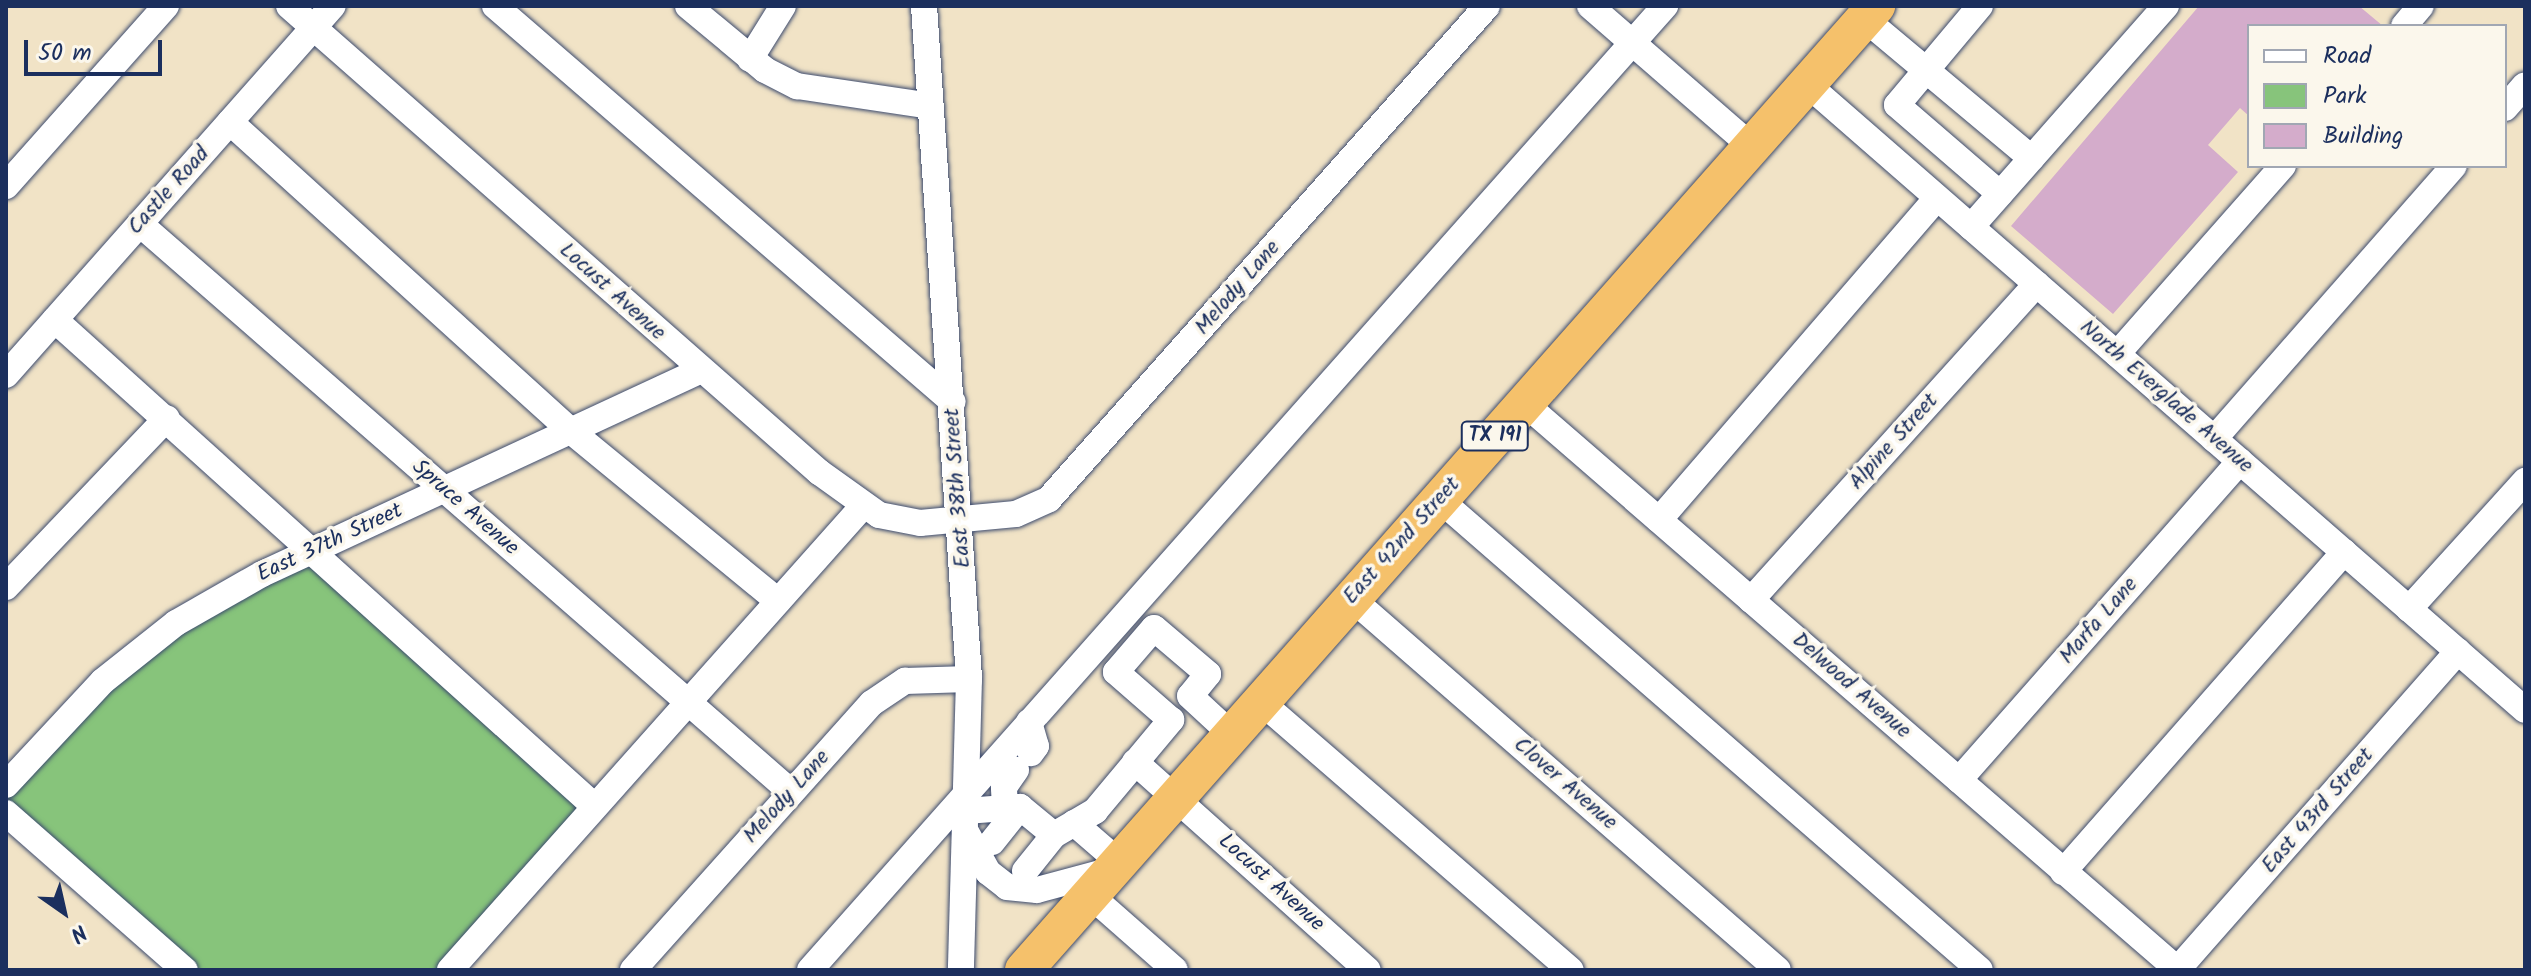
<!DOCTYPE html>
<html>
<head>
<meta charset="utf-8">
<style>
	body { margin:0 }
	#map { position:relative; width:2531px; height:976px; overflow:hidden; background:#f1e3c6; font-family:Kalam,sans-serif }
	div>[style] { position:absolute }
	[style*='--x'] { left:calc(var(--x)*1px); top:calc(var(--y)*1px); width:calc(var(--w)*1px); rotate:calc(var(--a)*1deg) }
	.green>* { inset:0; background:#87c47b }
	.building>* { inset:0; background:#d4accb }
	.roads { filter:drop-shadow(0 0 2px #3b4a6e) drop-shadow(0 0 2px #3b4a6e) }
	.minor>* { height:26px; margin:-13px; padding:0 13px; transform-origin:13px; border-radius:13px; background:#fff }
	.highway>* { height:38px; margin:-19px; padding:0 19px; transform-origin:19px; border-radius:19px; background:#f5c16b }
	span { translate:-50% -50%; white-space:nowrap; text-align:center; line-height:1.15; -webkit-text-stroke:7px #fbf7ec; paint-order:stroke }
	.shield-label span { padding:2px 6px; background:#fbf7ec; border:2px solid; border-radius:6px; -webkit-text-stroke-width:0 }
	.shield-label { font-size:20px; color:#1b2f5e; font-weight:700 }
	.street-label { font-size:22px; color:#1b2f5e }
	.frame { position:absolute; inset:0; border:8px solid #1b2f5e; pointer-events:none }
	.legend { position:absolute; left:2247px; top:24px; width:260px; height:144px; box-sizing:border-box; background:#fbf7ec; border:2px solid #a1a7b3; margin:0; padding:10px 14px; list-style:none; font-size:24px; color:#1b2f5e }
	.legend li { display:flex; align-items:center; gap:16px; height:40px }
	.legend b { width:40px; border:2px solid #a1a7b3 }
	.north { position:absolute; left:24px; top:872px; width:80px; height:80px; -webkit-text-stroke:6px #fbf7ec; paint-order:stroke; rotate:146deg; font-size:22px; font-weight:700; line-height:32px; text-align:center; color:#1b2f5e }
	.north::after { content:''; display:block; margin:auto; width:28px; height:36px; background:#1b2f5e; clip-path:polygon(50% 0,100% 100%,50% 72%,0 100%) }
	.scale { position:absolute; left:24px; top:40px; width:138px; height:36px; box-sizing:border-box; border:4px solid #1b2f5e; border-top:0; padding-left:10px; font-size:24px; line-height:28px; white-space:nowrap; color:#1b2f5e; -webkit-text-stroke:6px #fbf7ec; paint-order:stroke }
</style>
</head>
<body>
<div id="map">
	<div class="green">
		<div style="clip-path:polygon(315px 549px,599px 803px,451px 970px,186px 970px,6px 812px,6px 785px,102px 681px)"></div>
	</div>
	<div class="building">
		<div style="clip-path:polygon(2199px 6px,2359px 6px,2383px 26px,2249px 26px,2249px 116px,2240px 108px,2208px 145px,2238px 172px,2113px 314px,2011px 226px)"></div>
	</div>
	<div class="roads">
		<div class="minor">
			<div style="--x:289;--y:6;--w:706;--a:41.32"></div>
			<div style="--x:819;--y:472;--w:74;--a:35.6"></div>
			<div style="--x:879;--y:515;--w:42;--a:11"></div>
			<div style="--x:920;--y:523;--w:96;--a:-5.4"></div>
			<div style="--x:1016;--y:514;--w:36;--a:-24"></div>
			<div style="--x:1049;--y:499;--w:659;--a:-48.38"></div>
			<div style="--x:495;--y:6;--w:605;--a:40.85"></div>
			<div style="--x:688;--y:6;--w:100;--a:39.7"></div>
			<div style="--x:765;--y:70;--w:36;--a:27"></div>
			<div style="--x:797;--y:86;--w:135;--a:8.5"></div>
			<div style="--x:924;--y:6;--w:675;--a:86.17"></div>
			<div style="--x:969;--y:679;--w:291;--a:91.6"></div>
			<div style="--x:1590;--y:6;--w:215;--a:41"></div>
			<div style="--x:1980;--y:6;--w:129;--a:130"></div>
			<div style="--x:1897;--y:105;--w:136;--a:40.8"></div>
			<div style="--x:1865;--y:19;--w:217;--a:39.9"></div>
			<div style="--x:2404;--y:26;--w:26;--a:-50"></div>
			<div style="--x:750;--y:59;--w:62;--a:-58.1"></div>
			<div style="--x:1807;--y:84;--w:953;--a:41.08"></div>
			<div style="--x:2505;--y:108;--w:30;--a:-49"></div>
			<div style="--x:230;--y:122;--w:460;--a:42.2"></div>
			<div style="--x:571;--y:431;--w:268;--a:39.4"></div>
			<div style="--x:6;--y:186;--w:241;--a:-48.4"></div>
			<div style="--x:140;--y:224;--w:864;--a:41.1"></div>
			<div style="--x:1971;--y:227;--w:295;--a:-48.6"></div>
			<div style="--x:55;--y:320;--w:724;--a:42.03"></div>
			<div style="--x:2117;--y:354;--w:251;--a:-48.6"></div>
			<div style="--x:6;--y:375;--w:493;--a:-48.5"></div>
			<div style="--x:1524;--y:403;--w:866;--a:40.92"></div>
			<div style="--x:2214;--y:439;--w:363;--a:-48.7"></div>
			<div style="--x:1439;--y:499;--w:717;--a:41.04"></div>
			<div style="--x:1659;--y:520;--w:425;--a:-49.2"></div>
			<div style="--x:6;--y:587;--w:233;--a:-46.4"></div>
			<div style="--x:1351;--y:598;--w:566;--a:41.06"></div>
			<div style="--x:1751;--y:600;--w:426;--a:-47.9"></div>
			<div style="--x:2409;--y:609;--w:173;--a:-47.8"></div>
			<div style="--x:1260;--y:701;--w:411;--a:40.9"></div>
			<div style="--x:1029;--y:722;--w:25;--a:74"></div>
			<div style="--x:1036;--y:746;--w:9;--a:126"></div>
			<div style="--x:1135;--y:762;--w:312;--a:41.8"></div>
			<div style="--x:1959;--y:780;--w:425;--a:-48.6"></div>
			<div style="--x:6;--y:785;--w:142;--a:-47"></div>
			<div style="--x:103;--y:681;--w:93;--a:-38.5"></div>
			<div style="--x:176;--y:623;--w:99;--a:-29.7"></div>
			<div style="--x:262;--y:574;--w:484;--a:-24.9"></div>
			<div style="--x:1005;--y:808;--w:21;--a:-93"></div>
			<div style="--x:1004;--y:787;--w:21;--a:-55"></div>
			<div style="--x:965;--y:811;--w:55;--a:-4.2"></div>
			<div style="--x:1020;--y:807;--w:44;--a:39.5"></div>
			<div style="--x:6;--y:813;--w:238;--a:41.3"></div>
			<div style="--x:1074;--y:823;--w:60;--a:40.9"></div>
			<div style="--x:965;--y:830;--w:48;--a:61.3"></div>
			<div style="--x:988;--y:872;--w:24;--a:38"></div>
			<div style="--x:1007;--y:887;--w:30;--a:6"></div>
			<div style="--x:1037;--y:890;--w:77;--a:-15.1"></div>
			<div style="--x:992;--y:842;--w:45;--a:-51.3"></div>
			<div style="--x:1025;--y:871;--w:46;--a:-51.1"></div>
			<div style="--x:1054;--y:835;--w:48;--a:-30.3"></div>
			<div style="--x:1095;--y:811;--w:119;--a:-50.1"></div>
			<div style="--x:1171;--y:720;--w:73;--a:-138.9"></div>
			<div style="--x:1116;--y:672;--w:58;--a:-49.2"></div>
			<div style="--x:1154;--y:628;--w:71;--a:40.4"></div>
			<div style="--x:1208;--y:674;--w:28;--a:129"></div>
			<div style="--x:1190;--y:696;--w:56;--a:42.8"></div>
			<div style="--x:2063;--y:872;--w:426;--a:-48.7"></div>
			<div style="--x:1090;--y:895;--w:113;--a:41.4"></div>
			<div style="--x:450;--y:970;--w:621;--a:-48.33"></div>
			<div style="--x:633;--y:970;--w:358;--a:-48.2"></div>
			<div style="--x:872;--y:703;--w:40;--a:-34"></div>
			<div style="--x:905;--y:681;--w:64;--a:-1.8"></div>
			<div style="--x:810;--y:970;--w:1289;--a:-48.43"></div>
			<div style="--x:2177;--y:970;--w:425;--a:-48.6"></div>
		</div>
		<div class="highway">
			<div style="--x:1024;--y:970;--w:1287;--a:-48.53"></div>
		</div>
	</div>
	<div class="shield-label">
		<span style="left:1495px;top:436px">TX 191</span>
	</div>
	<div class="street-label">
		<span style="left:169px;top:191px;rotate:-48deg">Castle Road</span>
		<span style="left:1238px;top:288px;rotate:-49deg">Melody Lane</span>
		<span style="left:612px;top:292px;rotate:42deg">Locust Avenue</span>
		<span style="left:2166px;top:397px;rotate:41deg">North Everglade Avenue</span>
		<span style="left:1894px;top:442px;rotate:-48deg">Alpine Street</span>
		<span style="left:958px;top:488px;rotate:-94deg">East 38th Street</span>
		<span style="left:465px;top:508px;rotate:41deg">Spruce Avenue</span>
		<span style="left:1402px;top:541px;rotate:-48deg">East 42nd Street</span>
		<span style="left:330px;top:543px;rotate:-25deg">East 37th Street</span>
		<span style="left:2099px;top:621px;rotate:-49deg">Marfa Lane</span>
		<span style="left:1851px;top:686px;rotate:41deg">Delwood Avenue</span>
		<span style="left:1565px;top:784px;rotate:41deg">Clover Avenue</span>
		<span style="left:787px;top:797px;rotate:-48deg">Melody Lane</span>
		<span style="left:2318px;top:811px;rotate:-49deg">East 43rd Street</span>
		<span style="left:1271px;top:883px;rotate:42deg">Locust Avenue</span>
	</div>
	<div class="frame"></div>
	<ul class="legend">
	<li><b style="height:10px;background:#fff"></b>Road</li>
	<li><b style="height:22px;background:#87c47b"></b>Park</li>
	<li><b style="height:22px;background:#d4accb"></b>Building</li>
	</ul>
	<div class="north">N</div>
	<div class="scale">50 m</div>
</div>
</body>
</html>
